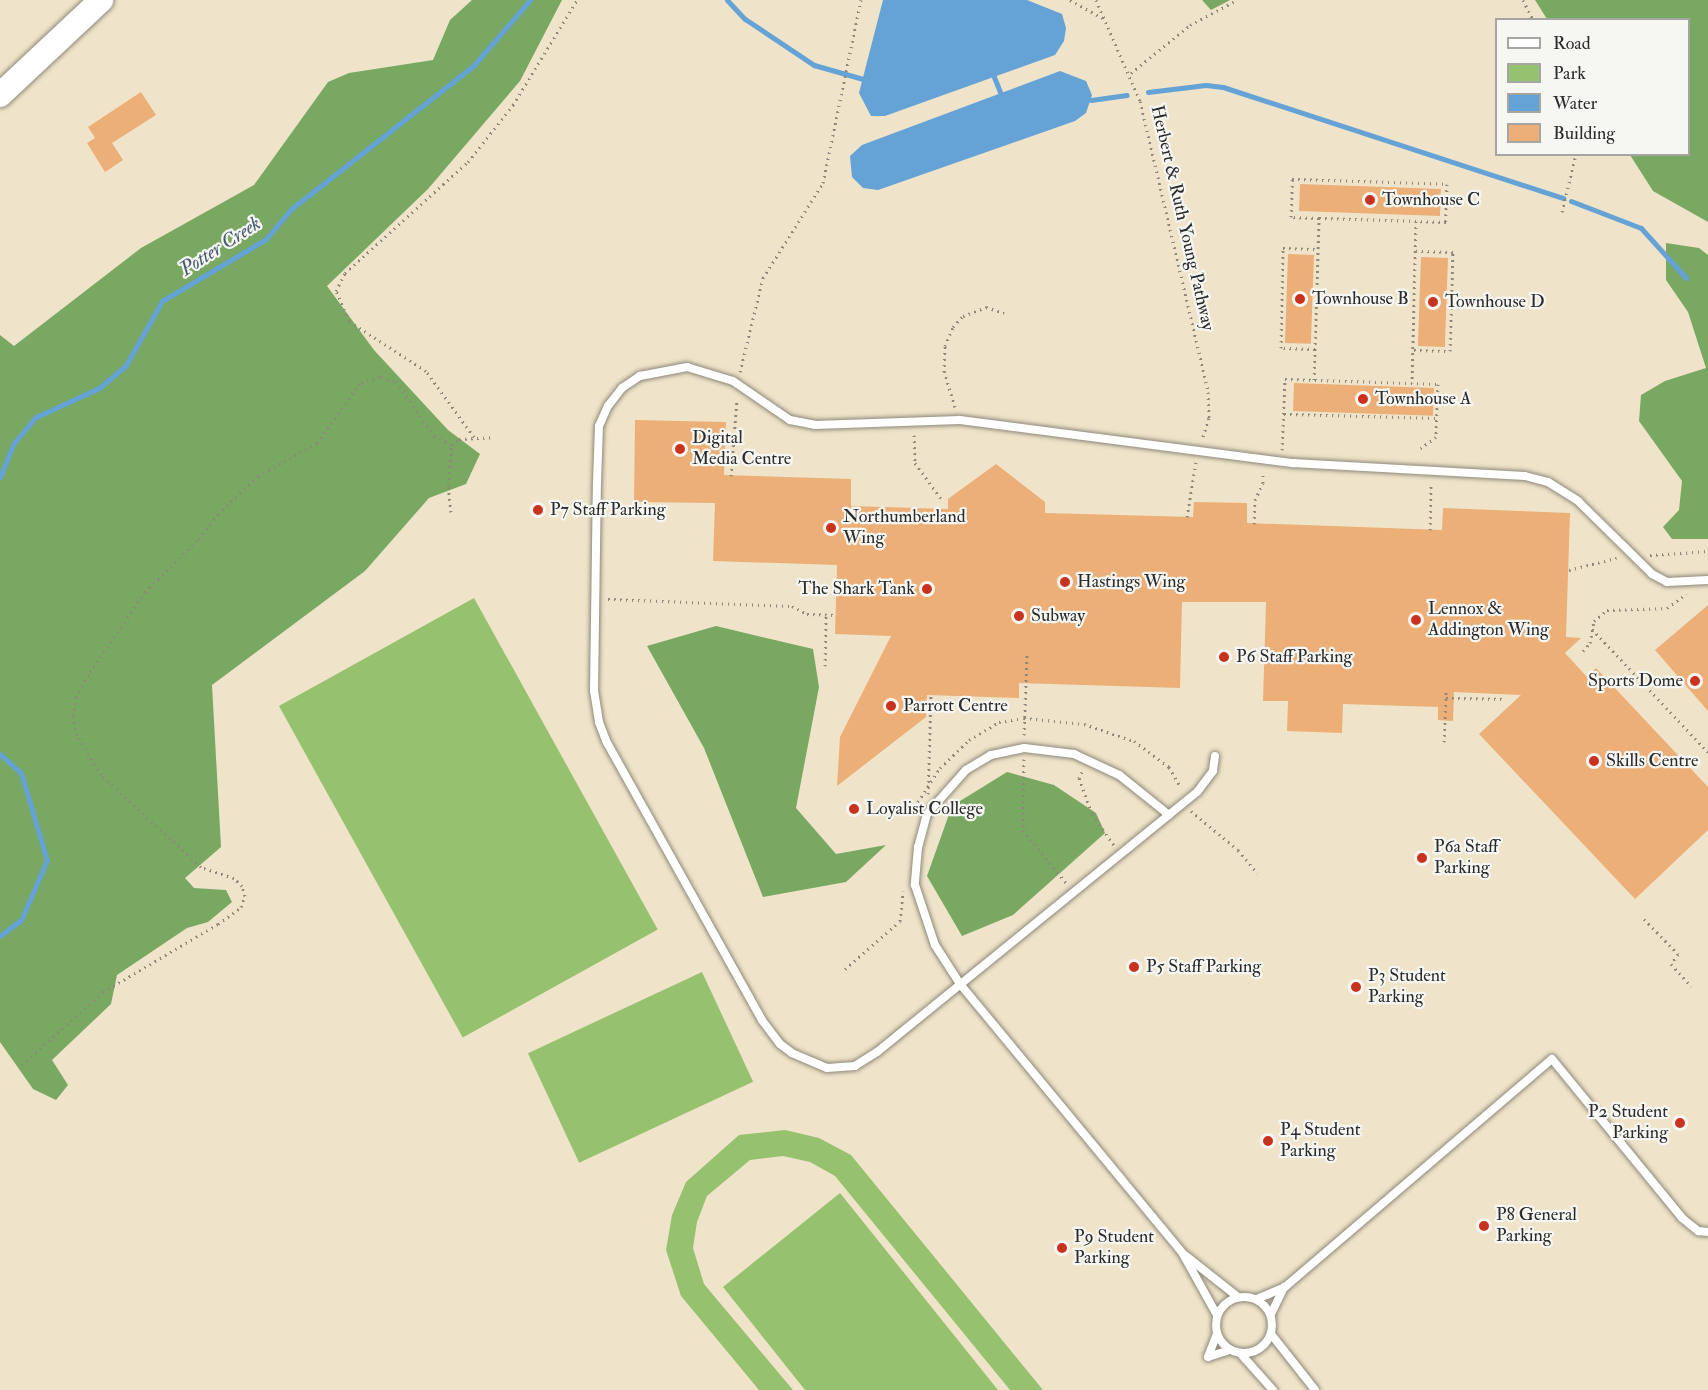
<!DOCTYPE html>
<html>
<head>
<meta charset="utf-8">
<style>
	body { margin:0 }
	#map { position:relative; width:1708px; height:1390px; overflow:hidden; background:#efe4c9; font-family:"IM FELL Double Pica",serif }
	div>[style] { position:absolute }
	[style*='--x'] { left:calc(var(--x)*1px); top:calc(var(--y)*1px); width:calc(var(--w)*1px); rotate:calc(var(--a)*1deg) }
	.green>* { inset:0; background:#96c26f; transform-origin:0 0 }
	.forest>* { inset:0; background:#78a862 }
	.water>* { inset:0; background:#65a2d6 }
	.stream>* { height:5px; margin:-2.5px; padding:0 2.5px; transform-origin:2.5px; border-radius:2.5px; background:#65a2d6 }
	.building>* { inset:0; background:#ecaf78; transform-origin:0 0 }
	.path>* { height:3px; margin-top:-1.5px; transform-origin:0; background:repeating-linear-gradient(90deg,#8d887a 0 1.5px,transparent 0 6px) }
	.roads { filter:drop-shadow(0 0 2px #8d887a) drop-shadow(0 0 2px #8d887a) }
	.lane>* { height:8px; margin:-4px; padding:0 4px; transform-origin:4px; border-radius:4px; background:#fff }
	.lane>.ring { margin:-4px; padding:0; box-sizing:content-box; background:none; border:8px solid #fff; border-radius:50% }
	.secondary>* { height:24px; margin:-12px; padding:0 12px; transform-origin:12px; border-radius:12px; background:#fff }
	.dots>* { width:16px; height:16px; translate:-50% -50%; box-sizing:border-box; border:3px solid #f6f6f2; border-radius:50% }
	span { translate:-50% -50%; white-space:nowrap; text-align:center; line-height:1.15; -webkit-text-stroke:4.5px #f6f6f2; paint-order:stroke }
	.poi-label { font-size:18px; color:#2b2b2b }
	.left { translate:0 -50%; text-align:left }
	.right { translate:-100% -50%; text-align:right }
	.street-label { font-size:18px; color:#2b2b2b }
	.water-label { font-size:20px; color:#425b6f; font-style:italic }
	.legend { position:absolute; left:1495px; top:18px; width:195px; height:138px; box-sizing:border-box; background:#f6f6f2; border:2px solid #a5a5a2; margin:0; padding:8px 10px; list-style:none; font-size:18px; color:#2b2b2b }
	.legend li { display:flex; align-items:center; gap:12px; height:30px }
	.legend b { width:30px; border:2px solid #a5a5a2 }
</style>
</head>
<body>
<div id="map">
	<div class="green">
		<div style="left:474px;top:598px;width:379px;height:223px;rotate:61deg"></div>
		<div style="left:702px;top:972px;width:121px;height:192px;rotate:65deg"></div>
		<div style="clip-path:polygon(785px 1130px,819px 1138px,851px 1155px,1043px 1390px,1010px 1390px,835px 1176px,810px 1162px,783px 1156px,750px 1160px,707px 1196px,697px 1222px,693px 1248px,704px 1284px,793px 1390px,759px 1390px,681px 1296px,666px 1250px,672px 1215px,686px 1182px,739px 1135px)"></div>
		<div style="clip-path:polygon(840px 1193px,998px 1390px,805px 1390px,723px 1287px)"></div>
	</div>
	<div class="forest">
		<div style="clip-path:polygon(472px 0,562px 0,520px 81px,428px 189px,327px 286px,374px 350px,448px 430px,480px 454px,466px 484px,429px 498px,365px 571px,212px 685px,221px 847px,185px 878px,194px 888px,226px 890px,232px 902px,208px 922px,187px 928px,117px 975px,111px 1004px,52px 1060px,68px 1085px,56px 1100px,33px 1089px,0 1042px,0 335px,14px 346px,141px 248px,254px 185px,328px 82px,349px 73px,433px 60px,450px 20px)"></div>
		<div style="clip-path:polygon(1202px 0,1230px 0,1211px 10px)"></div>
		<div style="clip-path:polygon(1535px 0,1708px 0,1708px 222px,1653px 191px,1630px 155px,1688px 154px,1688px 20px,1547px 19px)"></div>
		<div style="clip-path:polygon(1666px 243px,1699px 248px,1708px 255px,1708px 539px,1672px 539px,1663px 527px,1679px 510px,1682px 481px,1639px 421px,1641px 395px,1665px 381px,1706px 368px,1688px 312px,1666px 280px)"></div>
		<div style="clip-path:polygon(716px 626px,813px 649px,819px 687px,796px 808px,836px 854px,886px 845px,846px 882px,763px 897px,704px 748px,647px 646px)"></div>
		<div style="clip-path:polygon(1007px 772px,1054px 785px,1096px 813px,1105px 833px,1013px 915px,962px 936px,927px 876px,952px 806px)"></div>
	</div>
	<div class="water">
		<div style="clip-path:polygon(883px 0,1027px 0,1062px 14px,1066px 28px,1064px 41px,1055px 55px,885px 116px,871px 116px,859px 93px)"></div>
		<div style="clip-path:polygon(1060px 71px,1086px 81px,1092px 95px,1086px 113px,1075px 121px,878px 190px,863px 188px,852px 177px,850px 156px,862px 145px)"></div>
	</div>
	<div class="stream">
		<div style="--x:727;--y:0;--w:26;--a:47"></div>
		<div style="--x:745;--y:19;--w:83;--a:33.7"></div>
		<div style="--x:814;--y:65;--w:51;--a:15.9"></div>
		<div style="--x:994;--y:77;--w:18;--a:68"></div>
		<div style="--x:1148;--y:92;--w:58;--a:-6.9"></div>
		<div style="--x:1206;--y:85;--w:17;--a:7"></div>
		<div style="--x:1223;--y:87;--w:358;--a:18.1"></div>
		<div style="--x:1091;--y:100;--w:36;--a:-8"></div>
		<div style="--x:1571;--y:201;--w:75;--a:21.1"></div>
		<div style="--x:1641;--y:228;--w:67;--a:48"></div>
		<div style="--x:0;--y:477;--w:37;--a:-68"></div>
		<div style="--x:14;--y:443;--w:34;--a:-50"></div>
		<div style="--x:36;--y:417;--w:69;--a:-24.7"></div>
		<div style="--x:99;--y:388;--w:35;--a:-40"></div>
		<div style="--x:126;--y:365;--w:73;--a:-60.6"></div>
		<div style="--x:162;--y:301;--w:121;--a:-30.8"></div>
		<div style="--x:266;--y:239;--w:38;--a:-50"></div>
		<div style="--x:290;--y:210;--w:234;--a:-38.2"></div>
		<div style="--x:474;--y:65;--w:86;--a:-49.3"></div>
		<div style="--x:0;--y:754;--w:28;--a:42"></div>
		<div style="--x:21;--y:773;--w:91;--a:73.4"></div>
		<div style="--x:47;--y:860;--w:65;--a:113.4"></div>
		<div style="--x:21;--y:920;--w:26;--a:143"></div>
	</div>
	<div class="building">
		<div style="clip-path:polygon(141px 92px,156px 115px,112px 143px,123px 160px,105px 172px,87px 143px,95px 138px,88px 127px)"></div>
		<div style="left:1300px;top:184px;width:141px;height:27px;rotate:2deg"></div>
		<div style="left:1288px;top:254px;width:26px;height:89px;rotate:2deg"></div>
		<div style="left:1421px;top:257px;width:27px;height:89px;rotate:2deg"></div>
		<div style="left:1294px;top:383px;width:140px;height:28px;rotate:2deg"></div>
		<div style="clip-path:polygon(635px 420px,726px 422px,724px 475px,851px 479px,851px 506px,948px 509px,948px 499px,996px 464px,1045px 502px,1045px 513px,1193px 517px,1194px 502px,1247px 503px,1247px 523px,1442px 530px,1443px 508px,1570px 513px,1566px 637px,1581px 638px,1565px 653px,1587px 677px,1596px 668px,1708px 787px,1708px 830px,1635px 899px,1479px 734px,1521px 695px,1454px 692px,1453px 721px,1438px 720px,1438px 707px,1343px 704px,1342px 733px,1287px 731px,1288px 701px,1263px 701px,1266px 602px,1182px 602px,1180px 688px,1019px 683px,1019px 698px,927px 695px,926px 717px,837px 786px,840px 737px,891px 636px,835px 634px,837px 565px,713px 561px,715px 503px,634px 502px)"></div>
		<div style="clip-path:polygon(1708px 605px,1708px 711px,1655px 650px)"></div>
	</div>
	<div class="path">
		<div style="--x:1070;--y:0;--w:38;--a:29"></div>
		<div style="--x:1096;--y:0;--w:110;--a:66.5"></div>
		<div style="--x:1140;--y:101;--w:299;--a:76.8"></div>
		<div style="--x:1208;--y:392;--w:26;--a:88"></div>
		<div style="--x:1209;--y:418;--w:22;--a:108"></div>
		<div style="--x:1523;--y:0;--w:22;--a:63"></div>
		<div style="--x:1131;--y:73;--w:76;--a:-39.1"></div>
		<div style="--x:1190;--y:25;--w:53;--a:-28"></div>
		<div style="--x:1562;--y:212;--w:60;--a:-76.4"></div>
		<div style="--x:1319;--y:218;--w:28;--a:-178"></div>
		<div style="--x:1291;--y:217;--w:38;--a:-88"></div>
		<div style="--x:1292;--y:179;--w:155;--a:1.8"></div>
		<div style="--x:1447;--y:184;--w:38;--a:92"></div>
		<div style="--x:1446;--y:222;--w:30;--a:-178"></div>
		<div style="--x:1315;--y:349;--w:34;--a:-178"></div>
		<div style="--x:1281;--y:348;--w:100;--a:-88.9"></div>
		<div style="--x:1283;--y:248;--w:35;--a:2"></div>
		<div style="--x:1414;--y:350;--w:36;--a:2"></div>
		<div style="--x:1450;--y:351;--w:99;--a:-88.3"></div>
		<div style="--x:1453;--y:252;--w:37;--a:-178"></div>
		<div style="--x:740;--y:372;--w:97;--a:-76.3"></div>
		<div style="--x:763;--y:278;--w:112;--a:-57.7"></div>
		<div style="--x:823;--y:183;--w:187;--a:-78.3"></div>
		<div style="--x:1314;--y:380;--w:162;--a:-88.2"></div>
		<div style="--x:1319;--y:218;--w:97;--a:1.8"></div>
		<div style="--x:1416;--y:221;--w:162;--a:91.4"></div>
		<div style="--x:955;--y:407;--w:37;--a:-107"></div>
		<div style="--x:944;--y:372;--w:26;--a:-88"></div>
		<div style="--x:945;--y:346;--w:21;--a:-67"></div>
		<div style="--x:953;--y:327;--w:15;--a:-48"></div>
		<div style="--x:963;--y:316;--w:25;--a:-21"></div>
		<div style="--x:986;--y:307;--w:19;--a:18"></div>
		<div style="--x:1284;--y:414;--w:153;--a:1.5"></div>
		<div style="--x:914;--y:435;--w:28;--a:88"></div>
		<div style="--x:915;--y:463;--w:46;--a:53.9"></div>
		<div style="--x:474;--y:437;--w:82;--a:-126"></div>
		<div style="--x:426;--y:371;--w:92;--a:-147"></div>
		<div style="--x:349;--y:321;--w:33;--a:-113"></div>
		<div style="--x:336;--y:291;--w:20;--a:-63"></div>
		<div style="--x:345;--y:273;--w:166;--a:-42.1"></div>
		<div style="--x:468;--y:162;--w:73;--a:-51.7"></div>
		<div style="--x:513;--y:105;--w:123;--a:-58.6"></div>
		<div style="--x:1282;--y:450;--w:71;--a:-87.6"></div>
		<div style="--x:1285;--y:379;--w:153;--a:1.9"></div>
		<div style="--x:1438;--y:384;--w:53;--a:92.2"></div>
		<div style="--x:1436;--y:437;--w:19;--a:144"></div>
		<div style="--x:731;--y:476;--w:76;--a:-85.5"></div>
		<div style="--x:451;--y:512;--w:27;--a:-96"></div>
		<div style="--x:448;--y:485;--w:40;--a:-84.3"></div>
		<div style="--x:452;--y:445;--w:9;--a:-41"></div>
		<div style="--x:459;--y:439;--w:33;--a:-3"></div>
		<div style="--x:1187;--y:517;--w:56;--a:-80.7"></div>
		<div style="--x:1254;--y:524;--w:24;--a:-88"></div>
		<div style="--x:1255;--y:500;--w:19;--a:-65"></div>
		<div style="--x:1263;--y:483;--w:11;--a:-90"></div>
		<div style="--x:1430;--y:530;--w:46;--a:-88.8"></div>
		<div style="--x:1650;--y:555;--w:58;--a:-3.9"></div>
		<div style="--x:1569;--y:570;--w:49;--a:-14.3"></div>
		<div style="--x:608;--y:599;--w:184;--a:2.2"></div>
		<div style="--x:792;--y:606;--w:17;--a:28"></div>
		<div style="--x:807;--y:614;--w:29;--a:2"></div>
		<div style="--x:1592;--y:629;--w:169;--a:46.7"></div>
		<div style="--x:1583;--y:651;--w:11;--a:-49"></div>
		<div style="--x:1590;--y:643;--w:22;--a:-80"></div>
		<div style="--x:1594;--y:621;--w:17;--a:-40"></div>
		<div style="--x:1607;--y:610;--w:60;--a:-1.9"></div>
		<div style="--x:1667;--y:608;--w:24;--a:-36"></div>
		<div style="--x:825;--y:666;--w:51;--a:-88.9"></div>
		<div style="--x:1446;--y:698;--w:60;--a:1"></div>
		<div style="--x:1024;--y:735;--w:80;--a:-87.9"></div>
		<div style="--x:1444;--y:742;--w:50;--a:-87.7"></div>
		<div style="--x:1024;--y:759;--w:71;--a:90.8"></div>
		<div style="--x:1023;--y:830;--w:70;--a:50.8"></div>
		<div style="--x:1082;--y:772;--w:7;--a:117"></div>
		<div style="--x:1079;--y:778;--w:38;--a:70"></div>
		<div style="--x:1092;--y:814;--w:38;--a:55"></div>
		<div style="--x:928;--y:794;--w:99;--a:-88.3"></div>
		<div style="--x:918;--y:802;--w:40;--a:-57.1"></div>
		<div style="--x:940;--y:768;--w:40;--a:-44"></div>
		<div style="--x:969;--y:740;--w:35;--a:-31"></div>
		<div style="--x:999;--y:722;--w:25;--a:-9"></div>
		<div style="--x:1024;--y:718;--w:60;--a:5.7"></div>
		<div style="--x:1084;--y:724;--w:53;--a:18.8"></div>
		<div style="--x:1134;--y:741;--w:44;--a:36.6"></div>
		<div style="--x:1169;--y:767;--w:24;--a:60"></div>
		<div style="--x:1191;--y:811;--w:61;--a:39.7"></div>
		<div style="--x:1238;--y:850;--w:30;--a:50"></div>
		<div style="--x:1644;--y:919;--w:49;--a:45.8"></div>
		<div style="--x:1678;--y:954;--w:12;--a:125"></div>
		<div style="--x:1671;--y:964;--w:30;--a:48"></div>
		<div style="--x:845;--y:969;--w:73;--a:-41.1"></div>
		<div style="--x:900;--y:921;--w:30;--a:-84"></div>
		<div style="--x:22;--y:1065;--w:109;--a:-42"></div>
		<div style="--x:103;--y:992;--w:134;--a:-30.6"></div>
		<div style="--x:218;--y:924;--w:29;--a:-36"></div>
		<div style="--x:241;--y:907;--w:12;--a:-70"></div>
		<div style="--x:245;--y:896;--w:10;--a:-107"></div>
		<div style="--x:242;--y:886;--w:11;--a:-135"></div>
		<div style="--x:234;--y:878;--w:35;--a:-162"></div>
		<div style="--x:201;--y:867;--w:136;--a:-137.4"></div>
		<div style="--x:101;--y:775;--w:47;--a:-121"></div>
		<div style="--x:77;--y:735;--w:19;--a:-102"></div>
		<div style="--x:73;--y:716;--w:19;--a:-81"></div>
		<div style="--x:76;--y:697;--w:29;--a:-61"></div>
		<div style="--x:90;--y:672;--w:97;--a:-55.5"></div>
		<div style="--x:145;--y:592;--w:76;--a:-44.5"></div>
		<div style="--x:199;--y:539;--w:31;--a:-53"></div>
		<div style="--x:218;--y:514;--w:55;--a:-43.5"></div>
		<div style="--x:258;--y:476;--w:68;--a:-29.2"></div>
		<div style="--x:317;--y:443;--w:75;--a:-54.2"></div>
		<div style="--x:361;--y:382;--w:21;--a:-14"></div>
		<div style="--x:381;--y:377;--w:16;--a:15"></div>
		<div style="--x:396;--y:381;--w:67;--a:55.4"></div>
		<div style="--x:434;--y:436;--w:20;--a:27"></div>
	</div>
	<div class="roads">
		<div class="lane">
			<div style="--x:1215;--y:756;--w:15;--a:98"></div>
			<div style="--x:1213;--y:771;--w:26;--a:127"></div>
			<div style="--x:1197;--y:792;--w:412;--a:140.9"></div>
			<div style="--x:877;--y:1052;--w:26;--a:148"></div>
			<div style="--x:855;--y:1066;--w:28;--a:176"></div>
			<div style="--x:827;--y:1068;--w:38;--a:-157"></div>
			<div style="--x:792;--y:1053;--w:15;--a:-143"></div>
			<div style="--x:780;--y:1044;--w:30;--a:-127"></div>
			<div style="--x:762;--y:1020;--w:317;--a:-119.2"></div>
			<div style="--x:607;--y:743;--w:22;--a:-111"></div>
			<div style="--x:599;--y:722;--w:31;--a:-99"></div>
			<div style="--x:594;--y:691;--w:208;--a:-89.2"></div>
			<div style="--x:597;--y:483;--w:57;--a:-88"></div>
			<div style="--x:599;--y:426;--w:22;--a:-66"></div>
			<div style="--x:608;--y:406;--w:23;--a:-52"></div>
			<div style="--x:622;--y:388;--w:22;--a:-34"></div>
			<div style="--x:640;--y:376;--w:48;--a:-10.8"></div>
			<div style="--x:687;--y:367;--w:48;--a:16.9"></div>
			<div style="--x:733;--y:381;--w:69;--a:34.4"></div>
			<div style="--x:790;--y:420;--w:25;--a:11"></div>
			<div style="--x:815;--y:425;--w:145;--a:-2"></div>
			<div style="--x:960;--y:420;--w:336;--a:7.4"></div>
			<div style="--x:1293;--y:463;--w:232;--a:3.2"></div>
			<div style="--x:1525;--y:476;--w:24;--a:15"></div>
			<div style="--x:1548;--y:482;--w:36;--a:32"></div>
			<div style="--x:1578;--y:501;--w:104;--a:44.6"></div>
			<div style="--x:1652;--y:574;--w:17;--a:28"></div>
			<div style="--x:1667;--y:582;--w:41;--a:-2.8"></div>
			<div style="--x:1169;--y:815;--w:64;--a:-141.3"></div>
			<div style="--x:1119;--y:775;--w:50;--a:-155"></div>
			<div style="--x:1074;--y:754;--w:50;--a:-173.2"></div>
			<div style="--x:1024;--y:748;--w:34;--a:168"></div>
			<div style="--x:991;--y:755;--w:29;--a:149"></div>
			<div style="--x:966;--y:770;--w:59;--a:131.6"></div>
			<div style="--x:927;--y:814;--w:34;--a:105"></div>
			<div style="--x:918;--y:847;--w:38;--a:95"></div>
			<div style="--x:915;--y:885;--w:63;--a:71.6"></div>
			<div style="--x:935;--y:945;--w:46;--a:57.3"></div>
			<div style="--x:960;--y:984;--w:350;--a:50.4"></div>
			<div style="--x:1183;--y:1254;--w:70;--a:60.9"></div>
			<div style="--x:1186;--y:1256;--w:66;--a:38.3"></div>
			<div class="ring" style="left:1216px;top:1297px;width:48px;height:48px"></div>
			<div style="--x:1257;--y:1299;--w:30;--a:-23"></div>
			<div style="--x:1285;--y:1287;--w:351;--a:-40.5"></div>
			<div style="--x:1552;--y:1059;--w:205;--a:50.7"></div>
			<div style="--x:1682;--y:1218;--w:21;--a:39"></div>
			<div style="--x:1698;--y:1231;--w:10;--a:6"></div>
			<div style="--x:1271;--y:1314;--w:30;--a:-64"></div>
			<div style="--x:1271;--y:1334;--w:71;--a:51.8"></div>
			<div style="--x:1240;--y:1353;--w:50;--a:48.3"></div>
			<div style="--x:1208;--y:1357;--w:25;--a:-69"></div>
			<div style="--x:1208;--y:1357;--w:23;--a:-18"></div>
		</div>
		<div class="secondary">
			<div style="--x:0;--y:95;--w:139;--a:-43.2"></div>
		</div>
	</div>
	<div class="dots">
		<div style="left:1370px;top:200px;background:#c8321e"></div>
		<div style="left:1300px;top:299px;background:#c8321e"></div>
		<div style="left:1433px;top:302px;background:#c8321e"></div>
		<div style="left:1363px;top:399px;background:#c8321e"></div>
		<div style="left:680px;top:449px;background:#c8321e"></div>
		<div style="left:538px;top:510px;background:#c8321e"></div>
		<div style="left:831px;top:528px;background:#c8321e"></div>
		<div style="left:1065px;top:582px;background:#c8321e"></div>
		<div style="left:927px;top:589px;background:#c8321e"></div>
		<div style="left:1019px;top:616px;background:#c8321e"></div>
		<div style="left:1416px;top:620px;background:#c8321e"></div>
		<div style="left:1224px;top:657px;background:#c8321e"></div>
		<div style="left:1695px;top:681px;background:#c8321e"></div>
		<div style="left:891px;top:706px;background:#c8321e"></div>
		<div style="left:1594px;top:761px;background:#c8321e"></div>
		<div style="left:854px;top:809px;background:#c8321e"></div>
		<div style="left:1422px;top:858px;background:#c8321e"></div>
		<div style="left:1134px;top:967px;background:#c8321e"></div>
		<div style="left:1356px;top:987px;background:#c8321e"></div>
		<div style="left:1680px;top:1123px;background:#c8321e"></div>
		<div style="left:1268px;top:1141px;background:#c8321e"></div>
		<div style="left:1484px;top:1226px;background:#c8321e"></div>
		<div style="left:1062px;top:1248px;background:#c8321e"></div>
	</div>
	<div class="poi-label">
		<span class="left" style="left:1382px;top:200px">Townhouse C</span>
		<span class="left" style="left:1312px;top:299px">Townhouse B</span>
		<span class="left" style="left:1445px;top:302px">Townhouse D</span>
		<span class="left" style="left:1375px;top:399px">Townhouse A</span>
		<span class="left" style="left:692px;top:449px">Digital<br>Media Centre</span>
		<span class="left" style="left:550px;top:510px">P7 Staff Parking</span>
		<span class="left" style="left:843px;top:528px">Northumberland<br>Wing</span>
		<span class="left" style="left:1077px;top:582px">Hastings Wing</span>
		<span class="right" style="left:915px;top:589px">The Shark Tank</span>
		<span class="left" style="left:1428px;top:620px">Lennox &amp;<br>Addington Wing</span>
		<span class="left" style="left:1031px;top:616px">Subway</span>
		<span class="left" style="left:1236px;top:657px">P6 Staff Parking</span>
		<span class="right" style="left:1683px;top:681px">Sports Dome</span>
		<span class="left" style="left:903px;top:706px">Parrott Centre</span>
		<span class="left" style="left:1606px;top:761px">Skills Centre</span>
		<span class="left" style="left:866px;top:809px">Loyalist College</span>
		<span class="left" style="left:1434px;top:858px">P6a Staff<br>Parking</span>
		<span class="left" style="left:1146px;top:967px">P5 Staff Parking</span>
		<span class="left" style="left:1368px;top:987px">P3 Student<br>Parking</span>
		<span class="right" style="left:1668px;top:1123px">P2 Student<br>Parking</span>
		<span class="left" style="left:1280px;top:1141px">P4 Student<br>Parking</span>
		<span class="left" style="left:1496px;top:1226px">P8 General<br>Parking</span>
		<span class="left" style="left:1074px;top:1248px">P9 Student<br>Parking</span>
	</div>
	<div class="street-label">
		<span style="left:1182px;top:218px;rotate:77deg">Herbert &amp; Ruth Young Pathway</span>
	</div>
	<div class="water-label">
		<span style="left:220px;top:246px;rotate:-33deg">Potter Creek</span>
	</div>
	<ul class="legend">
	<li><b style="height:8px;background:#fff"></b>Road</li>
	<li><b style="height:16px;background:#96c26f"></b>Park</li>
	<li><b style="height:16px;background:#65a2d6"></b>Water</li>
	<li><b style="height:16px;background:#ecaf78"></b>Building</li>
	</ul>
</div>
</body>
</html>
